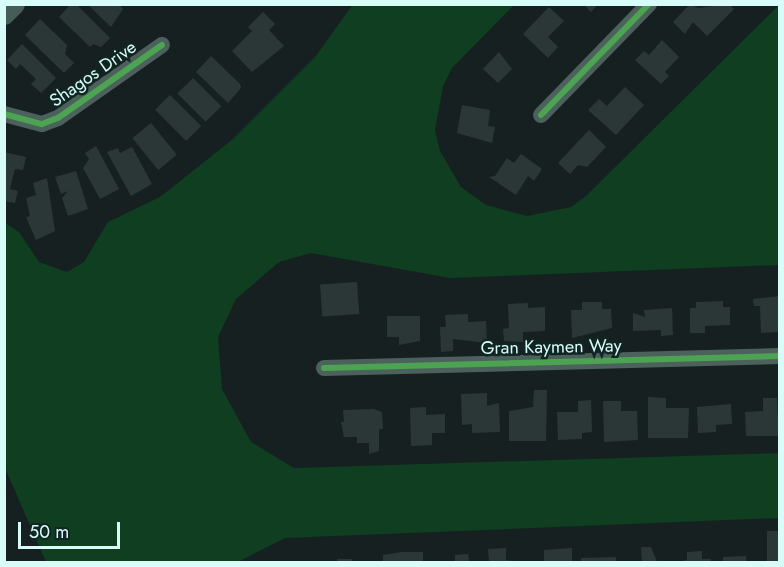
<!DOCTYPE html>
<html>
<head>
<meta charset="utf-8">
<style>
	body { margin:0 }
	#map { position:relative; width:784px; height:567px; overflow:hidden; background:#162020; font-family:Jost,sans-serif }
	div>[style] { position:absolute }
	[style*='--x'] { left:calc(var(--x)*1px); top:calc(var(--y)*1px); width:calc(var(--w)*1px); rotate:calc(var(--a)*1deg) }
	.water>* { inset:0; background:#0f3e21 }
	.building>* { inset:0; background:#2b3737; transform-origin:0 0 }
	.street>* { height:16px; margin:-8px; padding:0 8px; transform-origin:8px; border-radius:8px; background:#4c615c }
	.secondary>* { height:22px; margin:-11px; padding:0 11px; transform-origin:11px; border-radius:11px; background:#465c57 }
	.cycleway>* { height:6px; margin:-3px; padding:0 3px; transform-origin:3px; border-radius:3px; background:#4ca352 }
	span { translate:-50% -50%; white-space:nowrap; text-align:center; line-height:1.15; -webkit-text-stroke:5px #112523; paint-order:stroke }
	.street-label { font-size:18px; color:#d8fcf7 }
	.frame { position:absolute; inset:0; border:6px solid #d8fcf7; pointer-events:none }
	.scale { position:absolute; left:18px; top:522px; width:102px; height:27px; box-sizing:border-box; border:3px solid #d8fcf7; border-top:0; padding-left:8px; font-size:18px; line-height:21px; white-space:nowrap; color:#d8fcf7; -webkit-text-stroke:4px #112523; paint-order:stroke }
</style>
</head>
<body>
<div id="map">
	<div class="water">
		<div style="clip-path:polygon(353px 4px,514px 5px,452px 68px,443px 86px,435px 130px,440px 151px,461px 187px,486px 205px,527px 216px,571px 207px,587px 195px,779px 5px,779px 265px,450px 278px,311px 253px,279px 262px,236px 299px,218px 337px,222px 389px,251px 442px,294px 468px,779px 453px,779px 518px,285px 538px,238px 562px,46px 562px,5px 468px,5px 223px,19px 232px,39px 262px,67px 272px,84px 262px,108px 222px,160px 197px,233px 139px,316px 56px)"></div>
	</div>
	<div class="building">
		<div style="clip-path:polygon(71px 4px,76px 4px,110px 38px,101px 47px,93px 44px,90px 47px,59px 17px)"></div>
		<div style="clip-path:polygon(87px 4px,119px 4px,123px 9px,111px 27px)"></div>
		<div style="clip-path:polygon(583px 4px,598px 4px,591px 12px)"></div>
		<div style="clip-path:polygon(690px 4px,698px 8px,729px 4px,734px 9px,707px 36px,693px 22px,685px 34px,673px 22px)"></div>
		<div style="clip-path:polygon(549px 7px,564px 21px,548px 37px,558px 47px,548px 58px,523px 34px)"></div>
		<div style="clip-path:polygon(263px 12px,275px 24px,269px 30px,284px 46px,252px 72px,232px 51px,252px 31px,248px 27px)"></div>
		<div style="clip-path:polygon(40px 19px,67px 45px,65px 54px,74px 63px,64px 73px,25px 35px)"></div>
		<div style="clip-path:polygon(662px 40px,679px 57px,665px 72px,669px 76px,661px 84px,635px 60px,644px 51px,649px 55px)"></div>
		<div style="clip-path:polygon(22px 44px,56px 78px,41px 93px,31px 84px,36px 79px,20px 64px,16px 69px,7px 60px)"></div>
		<div style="clip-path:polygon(499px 52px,512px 69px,498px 83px,483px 69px)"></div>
		<div style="clip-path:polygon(211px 56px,240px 84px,241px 88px,228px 103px,196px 72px)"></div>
		<div style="left:193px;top:78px;width:40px;height:22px;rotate:45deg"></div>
		<div style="clip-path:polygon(625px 87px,644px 105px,616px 135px,588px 110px,599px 99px,607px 106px)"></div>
		<div style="left:170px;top:95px;width:44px;height:21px;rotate:45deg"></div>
		<div style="clip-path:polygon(462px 105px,490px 110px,488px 126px,495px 127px,492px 143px,457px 133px)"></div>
		<div style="left:151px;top:123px;width:41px;height:24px;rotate:51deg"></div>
		<div style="clip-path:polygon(589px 130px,606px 147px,587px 167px,578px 165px,570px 174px,558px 163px)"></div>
		<div style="clip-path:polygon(96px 146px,119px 189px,100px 199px,83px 168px,89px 159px,85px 153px)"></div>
		<div style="clip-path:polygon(132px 147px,152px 184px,131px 196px,107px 152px,118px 148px,120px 153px)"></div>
		<div style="clip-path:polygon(4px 152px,26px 157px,23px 170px,15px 169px,10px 189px,18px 191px,15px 203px,4px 201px)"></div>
		<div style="clip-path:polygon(521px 154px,542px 169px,534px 181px,528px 176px,516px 195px,489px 177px,495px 176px,507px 158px,514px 163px)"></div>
		<div style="clip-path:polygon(76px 171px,88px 209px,68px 216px,62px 198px,68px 191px,61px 194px,55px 177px)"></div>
		<div style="clip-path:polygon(47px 178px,55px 231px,36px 240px,26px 217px,30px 216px,26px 198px,36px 195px,33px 183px)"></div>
		<div style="left:357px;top:282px;width:32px;height:37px;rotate:86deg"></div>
		<div style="clip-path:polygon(780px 296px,778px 332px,761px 333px,760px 306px,754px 306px,753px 299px)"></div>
		<div style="clip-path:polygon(723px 301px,723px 307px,730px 307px,730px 325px,705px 326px,705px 333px,690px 333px,690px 308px,696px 308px,696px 302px)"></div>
		<div style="clip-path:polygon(582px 302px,602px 302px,602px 309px,611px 309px,612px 328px,572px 338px,571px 310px,582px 310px)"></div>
		<div style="clip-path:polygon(528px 303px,528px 308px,545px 307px,545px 331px,523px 332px,523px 342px,504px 341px,503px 329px,509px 328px,508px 304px)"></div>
		<div style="clip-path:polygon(672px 308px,673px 335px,661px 336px,661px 330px,633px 331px,633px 313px,645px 317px,644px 310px)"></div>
		<div style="clip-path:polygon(468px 314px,468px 322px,486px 321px,487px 343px,453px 339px,453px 351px,441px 352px,440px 327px,446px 327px,445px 315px)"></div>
		<div style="clip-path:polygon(387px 316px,420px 316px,420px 341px,399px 345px,399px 337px,387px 337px)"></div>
		<div style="clip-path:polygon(534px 390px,547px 390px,546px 441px,509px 441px,509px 411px,533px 407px)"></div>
		<div style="clip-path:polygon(487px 393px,487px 406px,499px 403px,500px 432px,472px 433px,472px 424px,462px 425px,461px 394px)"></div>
		<div style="clip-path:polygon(648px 397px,666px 398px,666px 408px,689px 408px,688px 438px,648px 438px)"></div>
		<div style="clip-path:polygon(763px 398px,777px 398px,779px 436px,746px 436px,745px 412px,763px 411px)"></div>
		<div style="clip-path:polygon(591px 400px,592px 432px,582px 433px,582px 439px,558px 440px,557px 412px,578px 412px,578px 401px)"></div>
		<div style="clip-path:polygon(603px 401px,621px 401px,621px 411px,637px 411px,638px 440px,604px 442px)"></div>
		<div style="clip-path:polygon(731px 404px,732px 424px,716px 425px,716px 432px,698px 433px,697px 407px)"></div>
		<div style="clip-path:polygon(426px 407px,426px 415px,445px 414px,445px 433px,432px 433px,432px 445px,411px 446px,410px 408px)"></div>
		<div style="clip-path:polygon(374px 409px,382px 412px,383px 429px,379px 429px,379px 451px,369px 454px,369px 443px,357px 443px,357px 437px,344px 437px,341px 422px,344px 422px,343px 410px)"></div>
		<div style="left:767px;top:531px;width:13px;height:31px"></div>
		<div style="clip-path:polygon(641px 547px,651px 547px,657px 562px,642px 562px)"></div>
		<div style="clip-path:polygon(506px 548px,506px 560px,522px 562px,489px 562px,488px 549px)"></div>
		<div style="clip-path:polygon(572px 548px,572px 562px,544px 562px,544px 550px)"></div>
		<div style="clip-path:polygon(702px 551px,702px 559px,711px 559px,711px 562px,675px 562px,687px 560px,687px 552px)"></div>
		<div style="clip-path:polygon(402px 552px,423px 552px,423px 562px,383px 562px,383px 555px)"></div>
		<div style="clip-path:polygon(468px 554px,469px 562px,455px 562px,455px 555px)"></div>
		<div style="clip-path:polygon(746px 556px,746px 562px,723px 562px,723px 557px)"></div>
		<div style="clip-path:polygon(616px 557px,616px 562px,581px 562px,581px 558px)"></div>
		<div style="left:337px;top:559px;width:15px;height:3px"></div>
	</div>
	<div class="street">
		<div style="--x:4;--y:114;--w:39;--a:15"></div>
		<div style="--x:42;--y:124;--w:17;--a:-21"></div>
		<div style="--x:58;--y:118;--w:127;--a:-35.1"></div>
		<div style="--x:541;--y:115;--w:155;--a:-45.8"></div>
		<div style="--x:324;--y:368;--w:456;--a:-1.5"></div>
	</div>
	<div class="secondary">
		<div style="--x:4;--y:14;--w:14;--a:-45"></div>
	</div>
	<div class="cycleway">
		<div style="--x:4;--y:114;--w:39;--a:15"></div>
		<div style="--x:42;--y:124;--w:17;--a:-21"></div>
		<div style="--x:58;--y:118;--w:127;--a:-35.1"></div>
		<div style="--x:541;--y:115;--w:155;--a:-45.8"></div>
		<div style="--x:324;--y:368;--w:456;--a:-1.5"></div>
	</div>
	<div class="street-label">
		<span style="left:93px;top:74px;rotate:-35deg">Shagos Drive</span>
		<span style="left:551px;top:347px;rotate:-1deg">Gran Kaymen Way</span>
	</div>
	<div class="frame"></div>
	<div class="scale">50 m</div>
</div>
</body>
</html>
